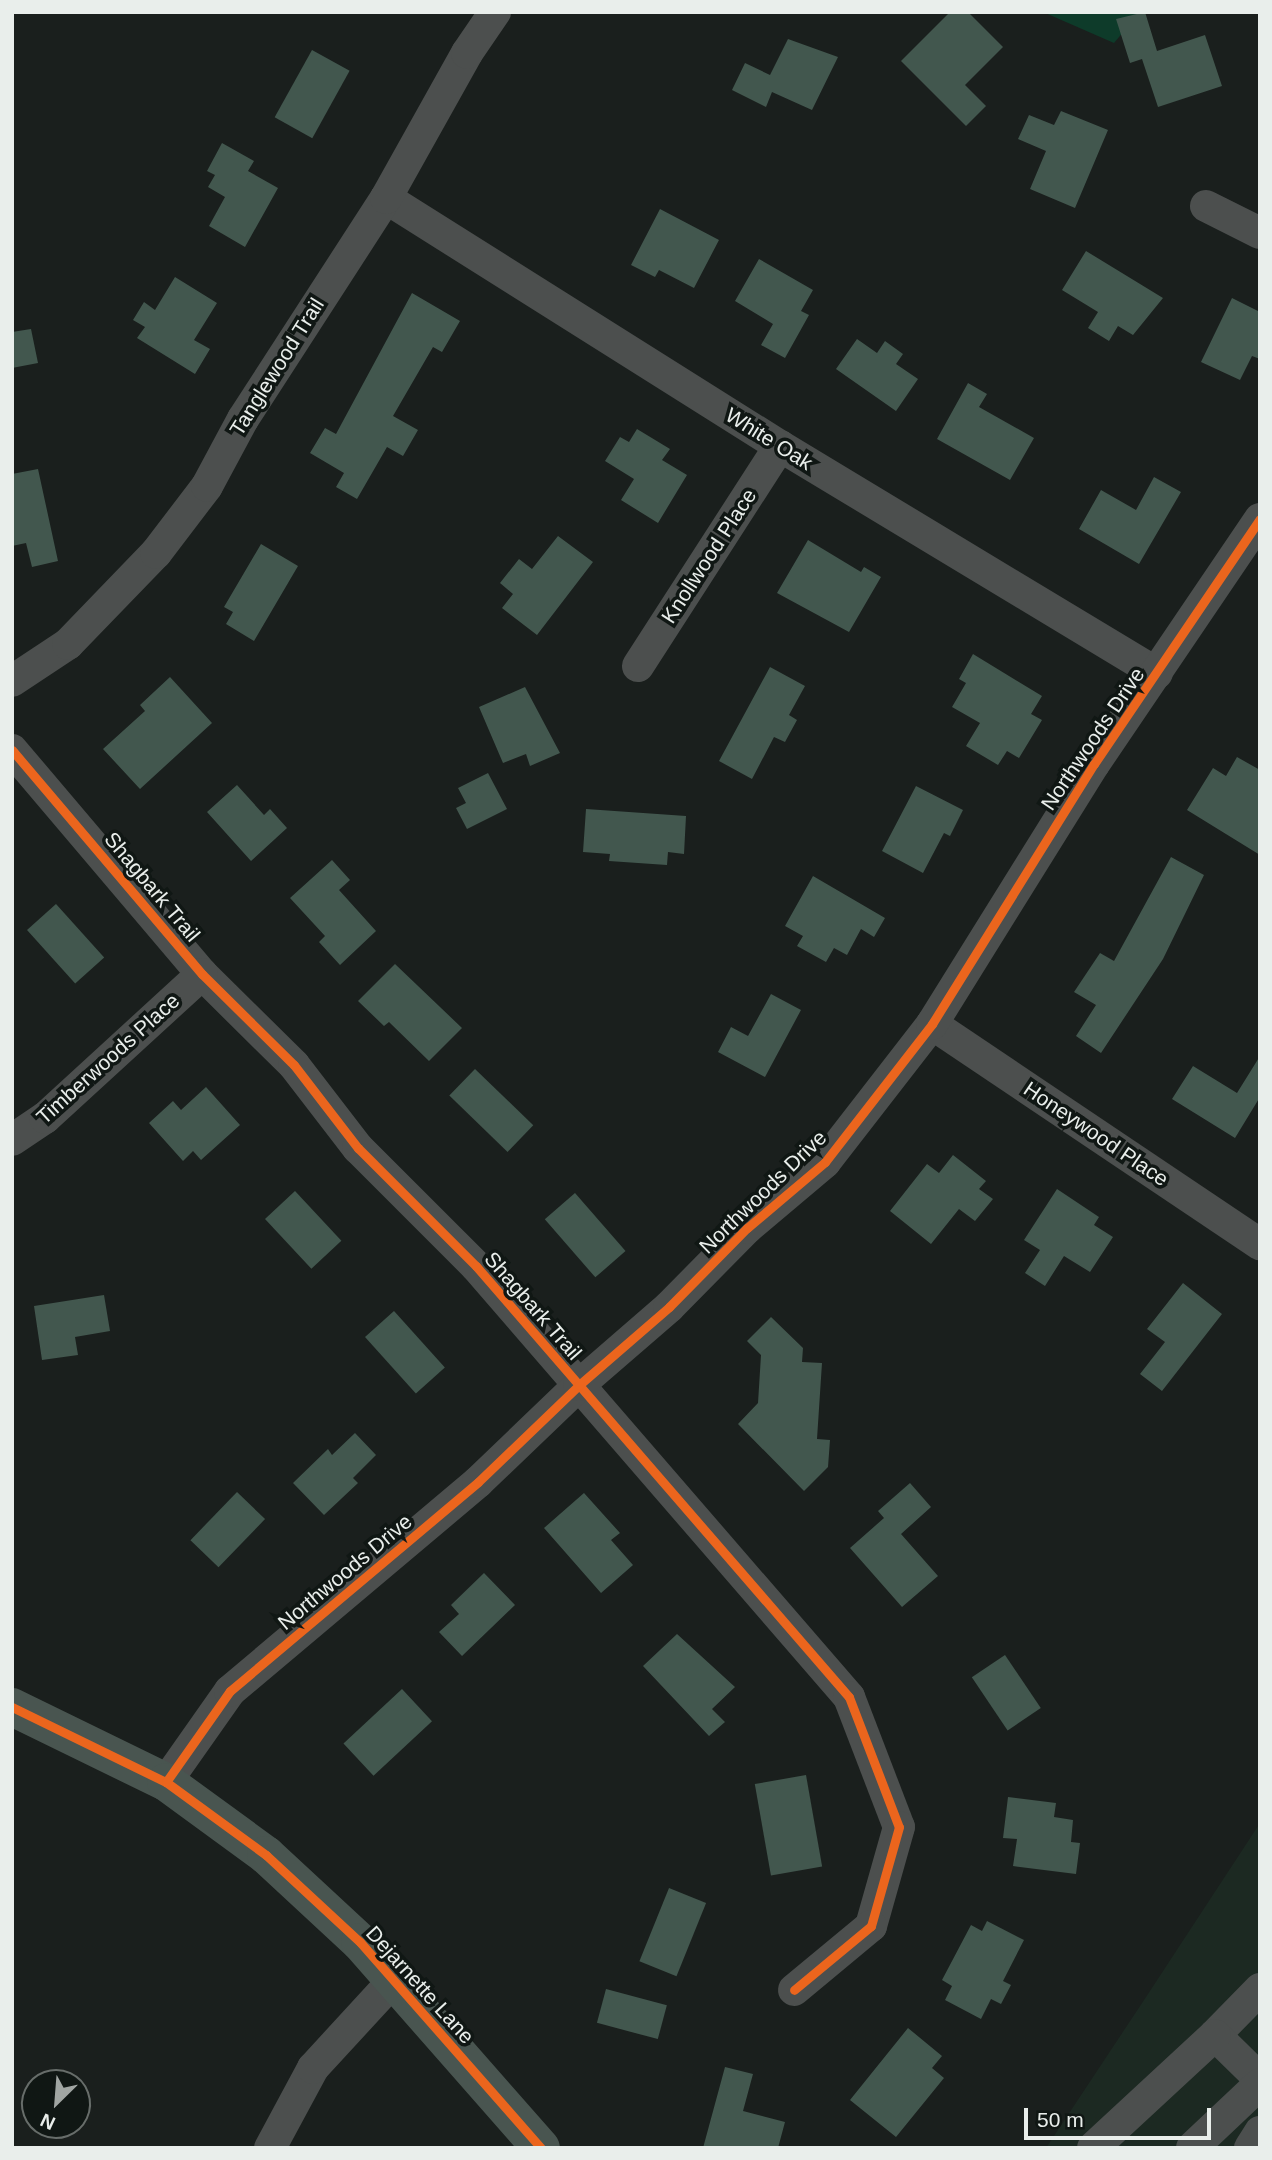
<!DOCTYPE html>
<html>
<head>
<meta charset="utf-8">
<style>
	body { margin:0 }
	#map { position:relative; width:1272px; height:2160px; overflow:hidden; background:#1a1f1d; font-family:Arial,sans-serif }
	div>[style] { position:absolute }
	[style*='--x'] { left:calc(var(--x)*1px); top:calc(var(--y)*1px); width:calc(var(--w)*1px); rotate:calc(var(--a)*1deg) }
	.built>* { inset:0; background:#1c2922 }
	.green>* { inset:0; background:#0e3b2a }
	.building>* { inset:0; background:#42574e; transform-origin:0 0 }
	.minor>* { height:32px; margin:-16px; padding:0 16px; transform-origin:16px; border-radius:16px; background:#4c4f4e }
	.major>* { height:38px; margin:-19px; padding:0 19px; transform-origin:19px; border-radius:19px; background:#495550 }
	.cycleway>* { height:9px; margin:-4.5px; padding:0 4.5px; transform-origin:4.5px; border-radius:4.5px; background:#eb651d }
	span { translate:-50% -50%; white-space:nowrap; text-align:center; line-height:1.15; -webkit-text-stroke:7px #101714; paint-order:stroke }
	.street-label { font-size:21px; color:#e9eeeb }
	.frame { position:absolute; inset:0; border:14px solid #e9eeeb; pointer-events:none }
	.north { position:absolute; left:21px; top:2069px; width:70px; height:70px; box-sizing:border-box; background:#101714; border:2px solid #676d6a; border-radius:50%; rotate:205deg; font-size:19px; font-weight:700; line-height:28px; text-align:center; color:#e9eeeb }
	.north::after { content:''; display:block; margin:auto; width:24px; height:32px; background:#a1a6a3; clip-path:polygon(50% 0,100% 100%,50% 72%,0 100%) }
	.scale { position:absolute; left:1024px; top:2108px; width:187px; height:32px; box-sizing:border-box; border:4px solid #e9eeeb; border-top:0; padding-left:9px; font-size:21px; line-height:24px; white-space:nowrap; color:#e9eeeb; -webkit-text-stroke:5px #101714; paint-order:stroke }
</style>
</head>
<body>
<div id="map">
	<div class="built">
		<div style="clip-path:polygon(1260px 1823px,1260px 2148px,1046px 2148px,1148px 1994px)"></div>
	</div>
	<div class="green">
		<div style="clip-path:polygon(1043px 12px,1140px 12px,1114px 43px)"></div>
	</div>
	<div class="building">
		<div style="clip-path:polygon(950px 12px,968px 12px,1003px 47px,965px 85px,986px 106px,966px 126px,901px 61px)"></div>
		<div style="clip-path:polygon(1145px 12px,1157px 51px,1205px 35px,1222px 86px,1158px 107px,1142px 59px,1130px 63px,1116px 19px)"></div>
		<div style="clip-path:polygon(788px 39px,838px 57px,812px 110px,772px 92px,766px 107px,732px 90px,745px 63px,770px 75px)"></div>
		<div style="left:312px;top:50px;width:43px;height:77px;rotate:29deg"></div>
		<div style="clip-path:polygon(1061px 111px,1108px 130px,1075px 208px,1030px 189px,1046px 151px,1018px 139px,1029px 115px,1054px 125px)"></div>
		<div style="clip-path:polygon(222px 143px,254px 161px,248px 171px,278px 188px,245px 247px,209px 226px,225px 197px,208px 187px,215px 175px,207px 171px)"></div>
		<div style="clip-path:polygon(660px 209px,719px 240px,694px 288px,659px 270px,655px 277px,631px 265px)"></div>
		<div style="clip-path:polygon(1086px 251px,1163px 298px,1133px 335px,1118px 326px,1109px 341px,1088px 328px,1098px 312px,1062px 290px)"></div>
		<div style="clip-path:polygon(759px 259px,813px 290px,801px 311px,809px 315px,785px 358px,761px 345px,773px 324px,735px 301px)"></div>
		<div style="clip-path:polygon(175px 277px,217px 303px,194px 340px,210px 349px,195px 374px,137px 338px,145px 327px,133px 320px,144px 302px,155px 310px)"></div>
		<div style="clip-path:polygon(412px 293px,460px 321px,442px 352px,433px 347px,393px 416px,418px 430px,403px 456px,387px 447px,357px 499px,336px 487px,344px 473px,310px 453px,325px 428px,336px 434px)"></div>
		<div style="clip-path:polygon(1232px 298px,1260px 312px,1260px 359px,1252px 356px,1240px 380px,1201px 362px)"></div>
		<div style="clip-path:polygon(31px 329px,38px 363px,12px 368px,12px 332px)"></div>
		<div style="clip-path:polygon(857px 339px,877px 353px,885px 341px,903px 354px,896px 364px,918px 379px,896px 411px,836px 369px)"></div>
		<div style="clip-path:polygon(968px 383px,987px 394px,979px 407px,1034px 438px,1010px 480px,937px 439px)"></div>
		<div style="clip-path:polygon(637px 429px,670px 449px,662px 460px,687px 475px,658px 523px,621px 500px,634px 479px,605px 461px,620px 437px,629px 442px)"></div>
		<div style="clip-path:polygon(38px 469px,58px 561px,32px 567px,26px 543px,12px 546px,12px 474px)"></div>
		<div style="clip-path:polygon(1154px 477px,1181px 492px,1139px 564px,1079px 529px,1101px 490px,1136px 510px)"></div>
		<div style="clip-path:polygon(558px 536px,593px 562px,537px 635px,502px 608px,513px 594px,500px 583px,519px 559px,532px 569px)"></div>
		<div style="clip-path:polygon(808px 540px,861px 572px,864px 567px,881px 577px,849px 632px,777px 593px)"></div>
		<div style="clip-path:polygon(261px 544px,298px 566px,254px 641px,226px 624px,233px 612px,224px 607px)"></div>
		<div style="clip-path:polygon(973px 654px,1042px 696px,1031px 714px,1042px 720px,1019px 758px,1007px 751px,998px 765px,966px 746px,980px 723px,952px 707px,966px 683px,959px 679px)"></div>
		<div style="clip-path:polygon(770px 667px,805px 686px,789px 715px,797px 720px,785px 742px,774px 737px,752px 779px,719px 761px)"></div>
		<div style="clip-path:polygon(170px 677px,212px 723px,140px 789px,103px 749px,145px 711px,140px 705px)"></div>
		<div style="clip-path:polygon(525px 687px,560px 753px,530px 766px,526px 754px,503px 763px,479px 707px)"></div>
		<div style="clip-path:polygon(1237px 757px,1260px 770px,1260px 855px,1187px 810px,1213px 768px,1226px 776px)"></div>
		<div style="clip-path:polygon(488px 773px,507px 809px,467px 829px,456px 808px,466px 803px,458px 788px)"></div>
		<div style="clip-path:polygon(237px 785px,264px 815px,270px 809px,287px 828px,251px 861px,207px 812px)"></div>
		<div style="clip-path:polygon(916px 786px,963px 810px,950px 836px,944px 833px,923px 873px,882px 851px)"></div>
		<div style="clip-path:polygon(586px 809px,686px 816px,684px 854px,668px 852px,667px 865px,609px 861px,610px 854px,583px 852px)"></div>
		<div style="clip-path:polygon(1171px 857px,1204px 875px,1163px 959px,1101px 1053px,1076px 1036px,1096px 1005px,1074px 992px,1100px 953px,1114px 961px)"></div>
		<div style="clip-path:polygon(332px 860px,350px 880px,339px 890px,376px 931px,340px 965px,319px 942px,325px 936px,290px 898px)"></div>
		<div style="clip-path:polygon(813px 876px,885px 918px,874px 937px,861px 929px,847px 955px,834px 948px,826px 962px,797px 946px,803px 936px,785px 926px)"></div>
		<div style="left:56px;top:904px;width:72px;height:39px;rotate:48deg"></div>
		<div style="clip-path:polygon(395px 964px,462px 1028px,429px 1061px,389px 1022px,384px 1026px,358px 1001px)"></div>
		<div style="clip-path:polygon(771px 994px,801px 1010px,765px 1077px,718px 1052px,731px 1027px,748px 1036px)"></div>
		<div style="clip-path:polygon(1260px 1056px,1260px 1097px,1235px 1138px,1172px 1099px,1193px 1066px,1237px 1093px)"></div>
		<div style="left:475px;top:1069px;width:81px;height:37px;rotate:44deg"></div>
		<div style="clip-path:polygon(206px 1087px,240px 1125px,201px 1160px,193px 1151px,183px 1161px,149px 1123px,173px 1101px,181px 1110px)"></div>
		<div style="clip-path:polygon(953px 1155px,986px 1181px,979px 1189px,993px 1199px,975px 1221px,959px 1209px,931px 1244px,890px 1211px,927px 1164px,939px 1173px)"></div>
		<div style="clip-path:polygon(1057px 1189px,1099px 1217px,1094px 1225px,1113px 1237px,1090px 1272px,1064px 1256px,1045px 1286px,1025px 1273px,1040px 1250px,1024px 1240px)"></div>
		<div style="left:295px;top:1191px;width:68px;height:41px;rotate:47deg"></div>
		<div style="left:575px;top:1193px;width:77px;height:40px;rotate:49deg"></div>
		<div style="clip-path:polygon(1183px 1283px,1222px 1314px,1162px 1391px,1140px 1374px,1165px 1342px,1147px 1329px)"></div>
		<div style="clip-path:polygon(104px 1295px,110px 1331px,75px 1337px,78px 1355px,42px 1360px,34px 1306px)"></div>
		<div style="left:394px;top:1311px;width:76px;height:39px;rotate:48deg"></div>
		<div style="clip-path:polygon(771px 1317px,803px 1348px,802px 1362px,822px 1363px,817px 1439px,830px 1440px,828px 1467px,804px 1491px,738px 1424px,758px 1403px,761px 1355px,747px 1341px)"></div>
		<div style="clip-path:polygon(355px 1433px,376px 1455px,353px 1478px,358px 1483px,324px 1515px,293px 1483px,328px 1449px,332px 1455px)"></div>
		<div style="clip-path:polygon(910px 1483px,931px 1507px,901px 1534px,938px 1576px,902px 1607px,850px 1548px,884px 1518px,878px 1511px)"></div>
		<div style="left:237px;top:1492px;width:39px;height:67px;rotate:44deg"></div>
		<div style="clip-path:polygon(584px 1493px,620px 1533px,611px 1540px,633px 1565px,601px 1593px,544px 1528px)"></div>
		<div style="clip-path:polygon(484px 1573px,515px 1605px,462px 1656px,439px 1632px,459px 1614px,451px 1605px)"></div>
		<div style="clip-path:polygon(677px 1634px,735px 1687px,712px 1709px,725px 1722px,709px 1736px,643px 1666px)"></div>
		<div style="left:1005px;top:1655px;width:64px;height:40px;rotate:56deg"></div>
		<div style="left:402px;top:1689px;width:44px;height:80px;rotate:47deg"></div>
		<div style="left:806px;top:1775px;width:93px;height:52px;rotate:80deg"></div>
		<div style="clip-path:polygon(1008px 1797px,1056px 1803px,1054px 1817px,1073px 1820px,1071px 1842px,1080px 1843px,1076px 1874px,1013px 1866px,1017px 1839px,1003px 1838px)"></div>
		<div style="left:669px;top:1888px;width:40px;height:79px;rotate:22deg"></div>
		<div style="clip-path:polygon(987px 1921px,1024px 1940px,1003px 1981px,1011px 1985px,1001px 2004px,991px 1999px,981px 2019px,945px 2000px,952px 1986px,942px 1980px,971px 1925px,982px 1931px)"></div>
		<div style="left:606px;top:1989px;width:63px;height:35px;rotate:15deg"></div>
		<div style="clip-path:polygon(908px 2028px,942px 2056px,932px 2068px,944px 2078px,896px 2137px,850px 2100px)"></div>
		<div style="clip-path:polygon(725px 2067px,753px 2074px,743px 2111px,785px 2122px,778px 2148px,703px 2148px)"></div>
	</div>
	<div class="minor">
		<div style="--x:386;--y:198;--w:466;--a:32.2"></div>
		<div style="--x:780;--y:446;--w:440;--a:31.1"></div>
		<div style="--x:1206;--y:206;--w:60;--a:26.6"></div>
		<div style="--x:638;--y:666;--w:262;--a:-57.2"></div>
		<div style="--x:12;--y:681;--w:67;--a:-33.5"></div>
		<div style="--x:68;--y:644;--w:127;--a:-46"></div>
		<div style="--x:156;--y:553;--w:84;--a:-52.7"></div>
		<div style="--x:207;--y:486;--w:76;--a:-61.8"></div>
		<div style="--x:243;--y:419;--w:263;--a:-57.1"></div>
		<div style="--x:386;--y:198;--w:166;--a:-60.8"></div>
		<div style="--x:467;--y:53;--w:50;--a:-55.7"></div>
		<div style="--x:12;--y:750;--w:294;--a:49.7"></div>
		<div style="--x:202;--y:974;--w:129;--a:44.7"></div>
		<div style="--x:294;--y:1065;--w:105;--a:52.4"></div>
		<div style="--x:358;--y:1148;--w:167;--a:45"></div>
		<div style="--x:476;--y:1266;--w:570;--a:49.13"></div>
		<div style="--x:849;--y:1697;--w:139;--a:69"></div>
		<div style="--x:899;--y:1827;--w:103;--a:105.8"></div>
		<div style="--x:871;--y:1926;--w:100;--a:140.3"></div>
		<div style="--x:932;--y:1024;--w:395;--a:33.9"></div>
		<div style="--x:12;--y:1140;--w:40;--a:-34"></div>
		<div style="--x:45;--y:1118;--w:213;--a:-42.5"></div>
		<div style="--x:166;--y:1782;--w:111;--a:-54.9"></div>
		<div style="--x:230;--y:1691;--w:324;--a:-40.1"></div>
		<div style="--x:478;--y:1482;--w:140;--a:-43.8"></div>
		<div style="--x:579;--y:1385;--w:119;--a:-40.9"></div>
		<div style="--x:669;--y:1307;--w:111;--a:-45.4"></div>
		<div style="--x:747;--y:1228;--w:102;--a:-40.2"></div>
		<div style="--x:825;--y:1162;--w:175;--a:-52.2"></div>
		<div style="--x:932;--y:1024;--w:306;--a:-58.1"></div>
		<div style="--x:1094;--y:764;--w:296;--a:-55.9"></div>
		<div style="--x:1260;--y:1989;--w:64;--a:134.4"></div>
		<div style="--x:1215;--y:2035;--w:63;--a:44.4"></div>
		<div style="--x:270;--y:2148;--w:91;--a:-61.7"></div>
		<div style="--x:313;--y:2068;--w:118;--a:-47.4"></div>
		<div style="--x:1093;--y:2148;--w:166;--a:-42.8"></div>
		<div style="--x:1192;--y:2148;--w:93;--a:-43.3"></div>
		<div style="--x:1250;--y:2148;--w:19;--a:-58"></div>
	</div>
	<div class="major">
		<div style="--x:12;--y:1707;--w:171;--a:26"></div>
		<div style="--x:166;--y:1782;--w:124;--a:36.1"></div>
		<div style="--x:266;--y:1855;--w:128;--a:42.8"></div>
		<div style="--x:360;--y:1942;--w:274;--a:48.7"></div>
	</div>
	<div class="cycleway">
		<div style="--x:12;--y:750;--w:294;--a:49.7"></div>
		<div style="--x:202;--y:974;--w:129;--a:44.7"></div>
		<div style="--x:294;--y:1065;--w:105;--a:52.4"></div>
		<div style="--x:358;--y:1148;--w:167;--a:45"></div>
		<div style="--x:476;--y:1266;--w:570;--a:49.13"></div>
		<div style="--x:849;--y:1697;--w:139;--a:69"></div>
		<div style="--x:899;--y:1827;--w:103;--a:105.8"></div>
		<div style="--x:871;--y:1926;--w:100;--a:140.3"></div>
		<div style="--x:12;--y:1707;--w:171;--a:26"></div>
		<div style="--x:166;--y:1782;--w:124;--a:36.1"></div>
		<div style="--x:266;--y:1855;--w:128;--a:42.8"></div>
		<div style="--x:360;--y:1942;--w:274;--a:48.7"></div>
		<div style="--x:166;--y:1782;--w:111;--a:-54.9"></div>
		<div style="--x:230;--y:1691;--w:324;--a:-40.1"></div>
		<div style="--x:478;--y:1482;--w:140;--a:-43.8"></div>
		<div style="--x:579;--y:1385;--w:119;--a:-40.9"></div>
		<div style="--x:669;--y:1307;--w:111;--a:-45.4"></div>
		<div style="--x:747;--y:1228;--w:102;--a:-40.2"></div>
		<div style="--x:825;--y:1162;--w:175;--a:-52.2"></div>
		<div style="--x:932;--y:1024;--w:306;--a:-58.1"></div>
		<div style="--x:1094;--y:764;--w:296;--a:-55.9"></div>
	</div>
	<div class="street-label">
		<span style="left:277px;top:367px;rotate:-58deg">Tanglewood Trail</span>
		<span style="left:769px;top:439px;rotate:32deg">White Oak</span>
		<span style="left:709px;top:556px;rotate:-57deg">Knollwood Place</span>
		<span style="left:1093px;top:739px;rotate:-56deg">Northwoods Drive</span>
		<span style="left:152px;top:887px;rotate:50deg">Shagbark Trail</span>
		<span style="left:108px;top:1059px;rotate:-42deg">Timberwoods Place</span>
		<span style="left:1096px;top:1134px;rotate:34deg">Honeywood Place</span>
		<span style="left:763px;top:1192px;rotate:-44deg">Northwoods Drive</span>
		<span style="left:533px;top:1306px;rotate:49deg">Shagbark Trail</span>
		<span style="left:345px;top:1572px;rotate:-40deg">Northwoods Drive</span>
		<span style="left:420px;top:1985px;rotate:48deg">Dejarnette Lane</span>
	</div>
	<div class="frame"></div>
	<div class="north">N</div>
	<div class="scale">50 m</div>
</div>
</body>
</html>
